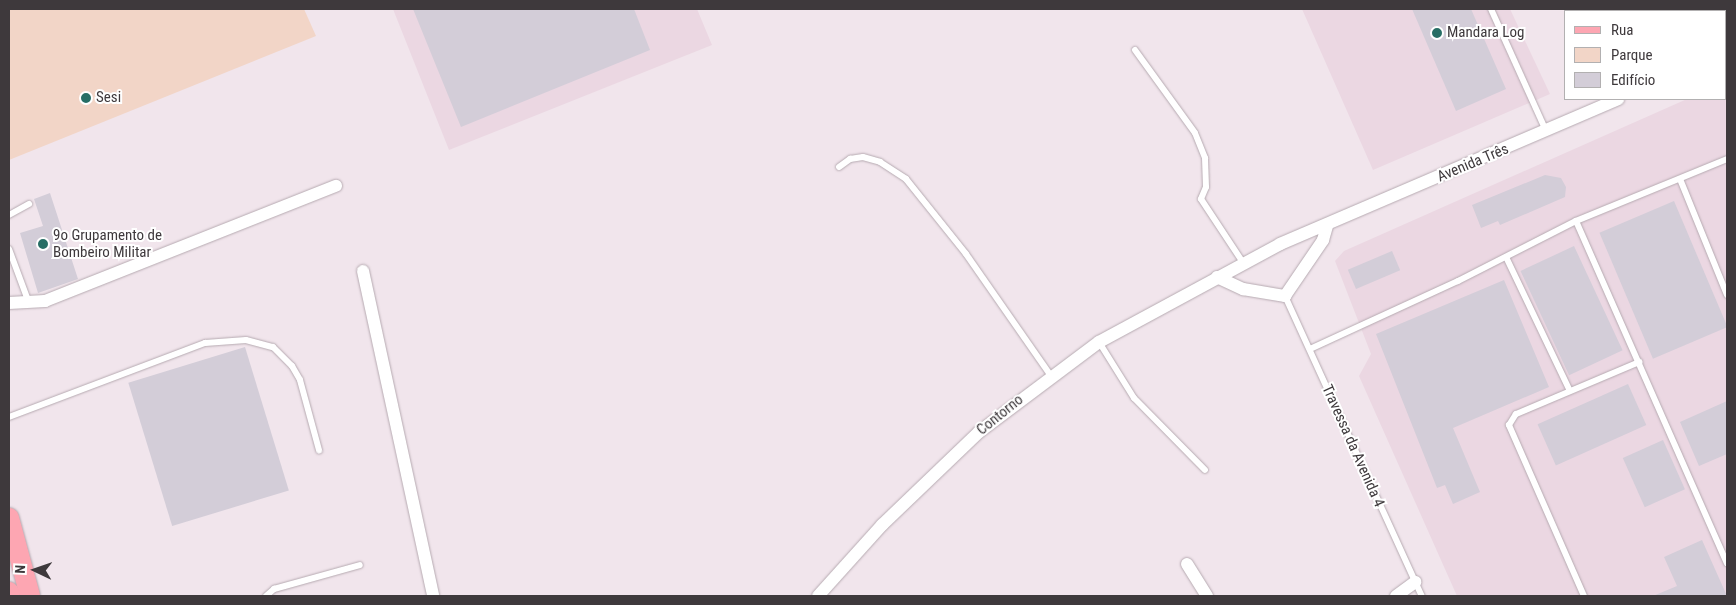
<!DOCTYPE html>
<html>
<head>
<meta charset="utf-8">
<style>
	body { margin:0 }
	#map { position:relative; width:1736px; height:605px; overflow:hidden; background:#f1e5ec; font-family:"Roboto Condensed",sans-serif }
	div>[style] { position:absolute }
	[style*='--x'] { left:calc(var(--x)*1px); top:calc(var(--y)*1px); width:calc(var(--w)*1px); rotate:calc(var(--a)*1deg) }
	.built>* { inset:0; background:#ebd7e2 }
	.green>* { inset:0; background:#f2d5c7 }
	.building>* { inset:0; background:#d3cdd8; transform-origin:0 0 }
	.roads { filter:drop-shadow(0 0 1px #b6aab1) drop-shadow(0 0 1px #b6aab1) }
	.lane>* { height:6px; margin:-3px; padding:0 3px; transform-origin:3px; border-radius:3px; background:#fff }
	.street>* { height:12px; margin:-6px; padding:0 6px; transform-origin:6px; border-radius:6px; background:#fff }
	.primary>* { height:20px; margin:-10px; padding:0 10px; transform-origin:10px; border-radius:10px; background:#fda6b2 }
	.dots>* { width:14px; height:14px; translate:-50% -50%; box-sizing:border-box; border:2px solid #fff; border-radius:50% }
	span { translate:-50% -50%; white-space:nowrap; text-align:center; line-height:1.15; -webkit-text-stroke:4px #fff; paint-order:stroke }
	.poi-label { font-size:15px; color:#3e393c }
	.left { translate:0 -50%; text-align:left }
	.street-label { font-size:15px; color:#3e393c }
	.frame { position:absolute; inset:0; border:10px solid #3e393c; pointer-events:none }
	.legend { position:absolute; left:1564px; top:10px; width:162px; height:90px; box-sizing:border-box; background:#fff; border:1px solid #b2b0b1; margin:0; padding:6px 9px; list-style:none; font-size:15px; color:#3e393c }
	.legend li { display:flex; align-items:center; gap:10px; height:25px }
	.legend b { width:25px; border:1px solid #b2b0b1 }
	.north { position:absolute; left:10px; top:545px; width:50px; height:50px; -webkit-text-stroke:4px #fff; paint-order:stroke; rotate:273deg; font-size:14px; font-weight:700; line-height:20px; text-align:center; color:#3e393c }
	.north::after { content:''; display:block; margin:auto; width:18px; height:22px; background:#3e393c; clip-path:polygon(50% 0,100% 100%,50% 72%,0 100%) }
</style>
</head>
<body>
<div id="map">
	<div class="built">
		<div style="clip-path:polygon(393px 9px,697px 9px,712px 45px,449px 150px)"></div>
		<div style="clip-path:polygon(1302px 9px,1510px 9px,1550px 94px,1373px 170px)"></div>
		<div style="clip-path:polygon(1727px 81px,1727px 596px,1457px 596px,1359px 376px,1371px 354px,1335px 261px,1344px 251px,1687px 99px,1725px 99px)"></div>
	</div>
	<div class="green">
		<div style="clip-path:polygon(9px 9px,304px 9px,316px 36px,9px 160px)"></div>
	</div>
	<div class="building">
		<div style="clip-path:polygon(413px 9px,634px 9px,650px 50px,461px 127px)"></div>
		<div style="clip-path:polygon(1412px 9px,1471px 9px,1506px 89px,1456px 111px)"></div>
		<div style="clip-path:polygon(1545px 175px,1561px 178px,1566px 187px,1565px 197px,1500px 225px,1498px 221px,1481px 228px,1472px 205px)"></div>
		<div style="clip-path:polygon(50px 193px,78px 279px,38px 293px,20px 233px,43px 226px,34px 199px)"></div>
		<div style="left:1674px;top:201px;width:137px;height:81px;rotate:67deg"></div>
		<div style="left:1574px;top:246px;width:115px;height:59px;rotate:65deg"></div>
		<div style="left:1392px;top:251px;width:21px;height:48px;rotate:67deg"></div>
		<div style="clip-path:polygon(1504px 280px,1549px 387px,1453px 428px,1480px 492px,1453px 504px,1445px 485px,1437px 488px,1376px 334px)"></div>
		<div style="left:245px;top:347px;width:150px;height:122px;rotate:73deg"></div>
		<div style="left:1628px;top:384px;width:45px;height:99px;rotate:66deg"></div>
		<div style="clip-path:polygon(1727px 401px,1727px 454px,1699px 466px,1680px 422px)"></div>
		<div style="left:1663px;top:440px;width:54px;height:44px;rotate:66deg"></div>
		<div style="clip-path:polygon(1702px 540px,1727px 596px,1653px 596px,1677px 586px,1664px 557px)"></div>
	</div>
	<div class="roads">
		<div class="lane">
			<div style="--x:1491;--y:9;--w:134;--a:65.7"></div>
			<div style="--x:1135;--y:50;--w:102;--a:54.1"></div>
			<div style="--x:1195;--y:133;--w:27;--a:68"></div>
			<div style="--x:1205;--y:158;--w:29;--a:88"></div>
			<div style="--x:1206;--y:187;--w:13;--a:113"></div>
			<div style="--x:1201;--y:199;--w:78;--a:56.5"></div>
			<div style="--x:839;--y:167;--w:14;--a:-36"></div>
			<div style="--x:850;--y:159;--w:13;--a:-9"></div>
			<div style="--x:863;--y:157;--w:18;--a:16"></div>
			<div style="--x:880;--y:162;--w:31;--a:33"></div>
			<div style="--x:906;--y:179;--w:96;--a:51.3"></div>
			<div style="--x:966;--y:254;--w:149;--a:55.1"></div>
			<div style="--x:1680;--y:179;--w:125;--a:67.9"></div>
			<div style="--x:9;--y:215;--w:23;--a:-29"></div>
			<div style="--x:1576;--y:221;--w:374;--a:66.2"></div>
			<div style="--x:9;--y:249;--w:58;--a:69.7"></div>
			<div style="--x:1506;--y:257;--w:148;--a:64.5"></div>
			<div style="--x:1285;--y:296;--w:330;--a:65.5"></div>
			<div style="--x:1099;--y:342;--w:66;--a:58"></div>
			<div style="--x:1134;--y:398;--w:101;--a:45.4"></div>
			<div style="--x:1310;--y:349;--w:163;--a:-24.7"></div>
			<div style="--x:1458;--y:281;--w:132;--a:-27"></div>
			<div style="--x:1576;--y:221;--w:163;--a:-22.3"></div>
			<div style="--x:9;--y:417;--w:210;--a:-20.7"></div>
			<div style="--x:205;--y:343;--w:41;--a:-4.2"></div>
			<div style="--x:246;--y:340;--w:28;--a:15"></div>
			<div style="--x:273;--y:347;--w:27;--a:45"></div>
			<div style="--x:292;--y:366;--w:16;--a:60"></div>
			<div style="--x:300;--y:380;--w:73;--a:74.8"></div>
			<div style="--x:266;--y:596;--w:11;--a:-41"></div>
			<div style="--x:274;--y:589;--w:89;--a:-15.6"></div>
			<div style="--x:1584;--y:596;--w:187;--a:-113.7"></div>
			<div style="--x:1509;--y:425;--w:13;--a:-58"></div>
			<div style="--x:1516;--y:414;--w:134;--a:-22.9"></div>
		</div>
		<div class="street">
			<div style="--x:1725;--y:50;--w:3;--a:-45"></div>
			<div style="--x:363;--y:271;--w:332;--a:77.8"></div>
			<div style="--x:1217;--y:277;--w:29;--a:25"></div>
			<div style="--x:1243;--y:289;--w:43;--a:9.5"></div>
			<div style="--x:1285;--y:296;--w:68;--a:-55.8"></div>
			<div style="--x:1323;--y:240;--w:15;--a:-74"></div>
			<div style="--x:9;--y:303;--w:36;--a:-3"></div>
			<div style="--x:45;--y:301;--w:313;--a:-21.6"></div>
			<div style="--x:1187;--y:564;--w:38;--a:58"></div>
			<div style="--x:818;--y:596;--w:96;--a:-48"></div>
			<div style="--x:882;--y:525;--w:134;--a:-43.8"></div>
			<div style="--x:979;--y:432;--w:150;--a:-36.9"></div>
			<div style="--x:1099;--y:342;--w:206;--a:-28.4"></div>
			<div style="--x:1280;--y:244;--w:368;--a:-23.2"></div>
			<div style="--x:1396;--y:596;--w:24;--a:-36"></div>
		</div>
		<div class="primary">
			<div style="--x:9;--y:518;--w:81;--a:74.9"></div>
			<div style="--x:9;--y:592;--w:4;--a:76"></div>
		</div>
	</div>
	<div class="dots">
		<div style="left:1437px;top:33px;background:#276e65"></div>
		<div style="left:86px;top:98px;background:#276e65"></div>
		<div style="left:43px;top:244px;background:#276e65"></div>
	</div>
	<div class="poi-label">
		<span class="left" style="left:1447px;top:33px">Mandara Log</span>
		<span class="left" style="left:96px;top:98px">Sesi</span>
		<span class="left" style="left:53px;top:244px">9o Grupamento de<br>Bombeiro Militar</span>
	</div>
	<div class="street-label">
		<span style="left:1473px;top:163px;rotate:-23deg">Avenida Três</span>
		<span style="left:1000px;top:415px;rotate:-39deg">Contorno</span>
		<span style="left:1353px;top:446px;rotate:66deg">Travessa da Avenida 4</span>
	</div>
	<div class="frame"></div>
	<ul class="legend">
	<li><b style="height:6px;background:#fda6b2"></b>Rua</li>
	<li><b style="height:14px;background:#f2d5c7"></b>Parque</li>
	<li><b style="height:14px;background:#d3cdd8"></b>Edifício</li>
	</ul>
	<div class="north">N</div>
</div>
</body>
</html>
